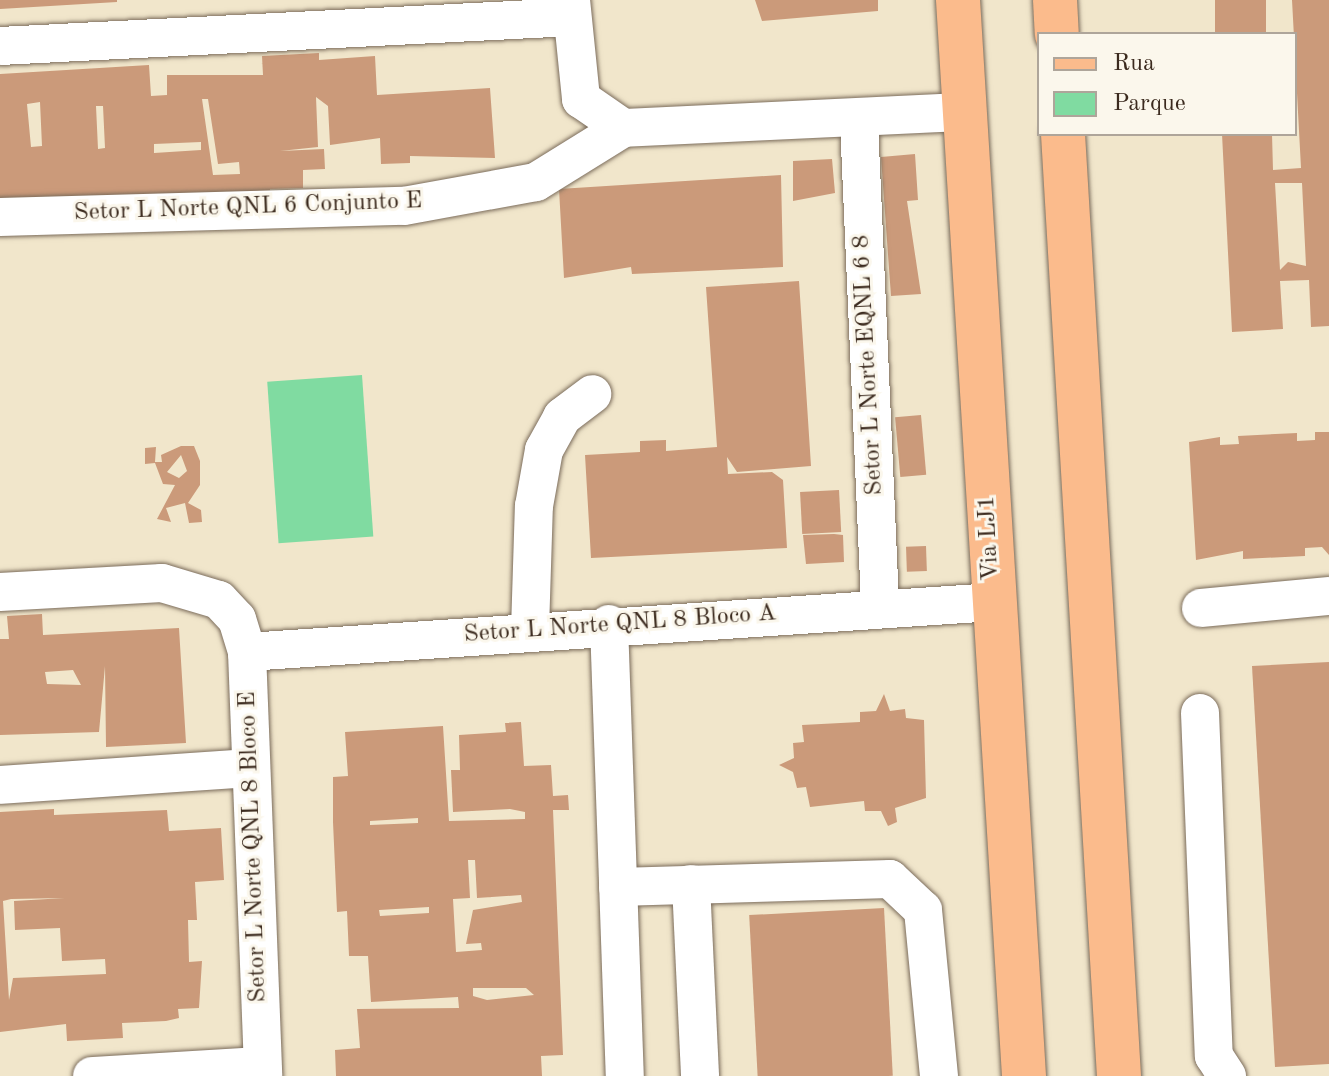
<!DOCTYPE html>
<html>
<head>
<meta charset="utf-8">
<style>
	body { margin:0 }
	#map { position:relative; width:1329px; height:1076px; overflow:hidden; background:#f1e6cb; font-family:"Old Standard TT",serif }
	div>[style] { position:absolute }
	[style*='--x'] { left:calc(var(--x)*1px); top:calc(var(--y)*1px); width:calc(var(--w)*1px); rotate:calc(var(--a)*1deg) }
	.green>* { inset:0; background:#80dba1; transform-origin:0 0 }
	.building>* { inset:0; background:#cb9a7a; transform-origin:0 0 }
	.roads { filter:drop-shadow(0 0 2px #7b6c5b) drop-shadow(0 0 2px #7b6c5b) }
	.minor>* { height:38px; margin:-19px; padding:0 19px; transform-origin:19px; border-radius:19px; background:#fff }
	.major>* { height:44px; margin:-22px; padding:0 22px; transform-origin:22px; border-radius:22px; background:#fbbb8c }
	span { translate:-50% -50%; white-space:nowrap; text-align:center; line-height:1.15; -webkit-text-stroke:6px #fbf7ec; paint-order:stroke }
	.street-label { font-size:24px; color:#3b2a1e }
	.legend { position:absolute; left:1037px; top:32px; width:260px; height:104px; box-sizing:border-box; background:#fbf7ec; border:2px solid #aea59a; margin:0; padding:10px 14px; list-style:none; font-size:24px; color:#3b2a1e }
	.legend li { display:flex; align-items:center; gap:16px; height:40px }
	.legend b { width:40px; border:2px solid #aea59a }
</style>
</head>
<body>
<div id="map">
	<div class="green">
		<div style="left:362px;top:375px;width:162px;height:95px;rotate:86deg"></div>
	</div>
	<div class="building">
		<div style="clip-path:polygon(0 0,117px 0,117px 2px,0 9px)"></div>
		<div style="clip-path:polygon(755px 0,878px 0,878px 11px,762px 21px)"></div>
		<div style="left:1215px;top:0;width:51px;height:34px"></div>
		<div style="clip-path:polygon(evenodd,1292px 0,1329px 0,1329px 326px,1311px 327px,1309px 280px,1280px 281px,1283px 329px,1232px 332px,1222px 134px,1272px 134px,1273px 170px,1301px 168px,1292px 0,1275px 183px,1302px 183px,1306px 266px,1288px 262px,1280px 270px,1275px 183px)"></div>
		<div style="clip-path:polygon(evenodd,319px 53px,319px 60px,375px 56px,377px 95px,490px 88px,495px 158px,410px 156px,410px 163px,381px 164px,380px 138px,330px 145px,328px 106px,316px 97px,318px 147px,280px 151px,324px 149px,325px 169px,303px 170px,303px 188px,270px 189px,271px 200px,0 208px,0 74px,149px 65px,151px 96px,167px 95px,167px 75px,263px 75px,262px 56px,319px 53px,202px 99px,208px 99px,218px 164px,239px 162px,240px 174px,213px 175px,202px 99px,319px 53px,40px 102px,42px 146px,31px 147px,27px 104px,40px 102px,319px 53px,96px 106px,103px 106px,105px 148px,98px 149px,96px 106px,319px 53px,201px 142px,201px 150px,154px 153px,154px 144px,201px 142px)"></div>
		<div style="clip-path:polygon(915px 154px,918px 200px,907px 201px,921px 294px,891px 296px,881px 157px)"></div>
		<div style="clip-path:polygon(832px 159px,835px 193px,793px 201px,793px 161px)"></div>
		<div style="clip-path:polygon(781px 175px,783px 267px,632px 274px,631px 267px,564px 278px,559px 189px)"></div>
		<div style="clip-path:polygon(799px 281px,811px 466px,737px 472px,727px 457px,728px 474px,772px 472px,783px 480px,787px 548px,591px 558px,585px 455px,640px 452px,640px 441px,666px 440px,666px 451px,717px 447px,706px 287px)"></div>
		<div style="left:921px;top:415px;width:60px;height:26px;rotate:85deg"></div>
		<div style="clip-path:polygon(1315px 432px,1329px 432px,1329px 555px,1322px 547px,1305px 548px,1305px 556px,1243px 559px,1243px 551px,1196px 560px,1189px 442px,1220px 437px,1220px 445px,1239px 444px,1238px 436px,1297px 433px,1297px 441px,1315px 440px)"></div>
		<div style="clip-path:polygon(evenodd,181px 446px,194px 446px,200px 461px,200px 485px,188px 503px,201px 510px,202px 522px,189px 523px,185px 503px,166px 508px,171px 522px,157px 519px,175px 485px,163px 484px,155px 463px,145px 464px,145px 448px,156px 447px,155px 462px,162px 462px,161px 455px,181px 446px,181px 455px,187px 471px,179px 478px,167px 472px,181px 455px)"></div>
		<div style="left:839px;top:490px;width:42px;height:39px;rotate:87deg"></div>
		<div style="clip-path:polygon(834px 534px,843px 535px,844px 562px,806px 564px,803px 535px)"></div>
		<div style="left:926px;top:546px;width:25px;height:20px;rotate:88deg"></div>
		<div style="clip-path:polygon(evenodd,42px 614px,43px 635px,179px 628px,186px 743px,106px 747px,105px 666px,99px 732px,0 735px,0 639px,9px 639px,7px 616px,42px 614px,73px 670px,81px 685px,47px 684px,45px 672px,73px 670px)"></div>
		<div style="clip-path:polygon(1329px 662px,1329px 1064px,1275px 1067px,1252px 666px)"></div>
		<div style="clip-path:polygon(884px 694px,890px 711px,905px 709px,906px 718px,924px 720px,926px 798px,895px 808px,897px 822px,888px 826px,881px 811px,865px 811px,864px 801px,810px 807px,806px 787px,797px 788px,793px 772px,779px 765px,794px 758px,793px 743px,804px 742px,802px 725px,860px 722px,860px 712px,876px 711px)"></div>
		<div style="clip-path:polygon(evenodd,521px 722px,524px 766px,551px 765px,553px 796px,568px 795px,569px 810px,553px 810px,563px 1055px,541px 1056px,542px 1076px,336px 1076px,335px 1050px,360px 1048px,357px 1009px,459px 1008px,458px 997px,371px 1002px,368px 956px,349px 956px,347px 911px,337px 912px,333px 822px,333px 777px,348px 776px,345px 732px,443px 726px,449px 821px,525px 819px,525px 812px,510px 809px,453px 812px,451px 770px,460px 770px,459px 735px,506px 732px,505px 723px,521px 722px,418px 818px,418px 823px,370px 825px,370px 821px,418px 818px,521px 722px,468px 860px,475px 860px,477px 898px,521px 895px,522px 902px,473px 910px,466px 944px,481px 943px,482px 950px,456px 952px,453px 899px,470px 898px,468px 860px,521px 722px,429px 907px,429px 913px,380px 916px,379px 910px,429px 907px,521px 722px,473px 988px,526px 988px,534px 995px,487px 1000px,473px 996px,473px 988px)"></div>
		<div style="clip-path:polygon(evenodd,54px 809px,54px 815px,167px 810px,169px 831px,221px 828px,224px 880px,195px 882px,197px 920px,188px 920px,189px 962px,202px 961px,199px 1008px,178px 1009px,179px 1018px,166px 1021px,122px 1023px,123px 1038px,67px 1041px,66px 1024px,0 1032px,0 812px,54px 809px,11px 899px,65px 898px,14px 901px,15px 930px,60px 928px,62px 961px,105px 959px,106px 974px,13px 978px,9px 1000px,3px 901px,11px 899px)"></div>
		<div style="left:884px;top:908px;width:168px;height:135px;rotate:87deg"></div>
	</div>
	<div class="roads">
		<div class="minor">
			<div style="--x:571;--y:0;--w:100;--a:84.2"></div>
			<div style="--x:581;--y:99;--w:51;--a:34.6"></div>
			<div style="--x:623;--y:128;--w:341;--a:-2.7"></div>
			<div style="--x:0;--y:46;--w:573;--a:-2.9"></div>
			<div style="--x:859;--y:122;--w:485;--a:87.5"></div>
			<div style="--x:0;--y:217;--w:404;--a:-1.6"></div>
			<div style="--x:404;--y:206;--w:134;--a:-10.3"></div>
			<div style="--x:536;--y:182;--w:102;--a:-31.8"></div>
			<div style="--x:0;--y:592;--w:162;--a:-3.2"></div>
			<div style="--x:162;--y:583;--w:59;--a:16.6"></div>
			<div style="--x:219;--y:600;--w:26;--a:47"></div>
			<div style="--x:237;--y:619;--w:34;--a:73"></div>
			<div style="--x:247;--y:652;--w:424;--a:87.8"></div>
			<div style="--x:1201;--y:608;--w:129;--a:-5.4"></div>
			<div style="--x:609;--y:624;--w:452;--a:88"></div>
			<div style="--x:530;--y:630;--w:124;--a:-88.2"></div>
			<div style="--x:534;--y:506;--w:57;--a:-79.9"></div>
			<div style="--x:544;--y:450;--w:38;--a:-61"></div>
			<div style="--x:562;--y:417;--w:38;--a:-37"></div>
			<div style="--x:247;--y:652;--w:749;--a:-3.83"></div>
			<div style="--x:1200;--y:713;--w:343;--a:87.7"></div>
			<div style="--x:1214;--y:1056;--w:24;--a:57"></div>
			<div style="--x:0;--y:785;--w:250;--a:-3.9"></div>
			<div style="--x:691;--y:884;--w:192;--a:87.3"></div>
			<div style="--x:618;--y:887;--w:272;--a:-1.7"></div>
			<div style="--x:890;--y:879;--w:45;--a:43.2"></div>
			<div style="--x:923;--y:910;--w:167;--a:84.5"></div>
			<div style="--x:92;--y:1076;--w:170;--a:-3.4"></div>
		</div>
		<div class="major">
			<div style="--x:958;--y:0;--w:1078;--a:86.49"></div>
			<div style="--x:1055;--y:0;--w:34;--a:87"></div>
			<div style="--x:1063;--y:134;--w:944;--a:86.6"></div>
		</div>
	</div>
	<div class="street-label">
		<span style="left:248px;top:208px;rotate:-2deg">Setor L Norte QNL 6 Conjunto E</span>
		<span style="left:869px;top:365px;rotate:-93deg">Setor L Norte EQNL 6 8</span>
		<span style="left:990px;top:538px;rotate:-93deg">Via LJ1</span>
		<span style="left:620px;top:625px;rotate:-4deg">Setor L Norte QNL 8 Bloco A</span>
		<span style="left:254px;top:847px;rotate:-92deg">Setor L Norte QNL 8 Bloco E</span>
	</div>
	<ul class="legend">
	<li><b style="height:10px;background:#fbbb8c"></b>Rua</li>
	<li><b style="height:22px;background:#80dba1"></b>Parque</li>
	</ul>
</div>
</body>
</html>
